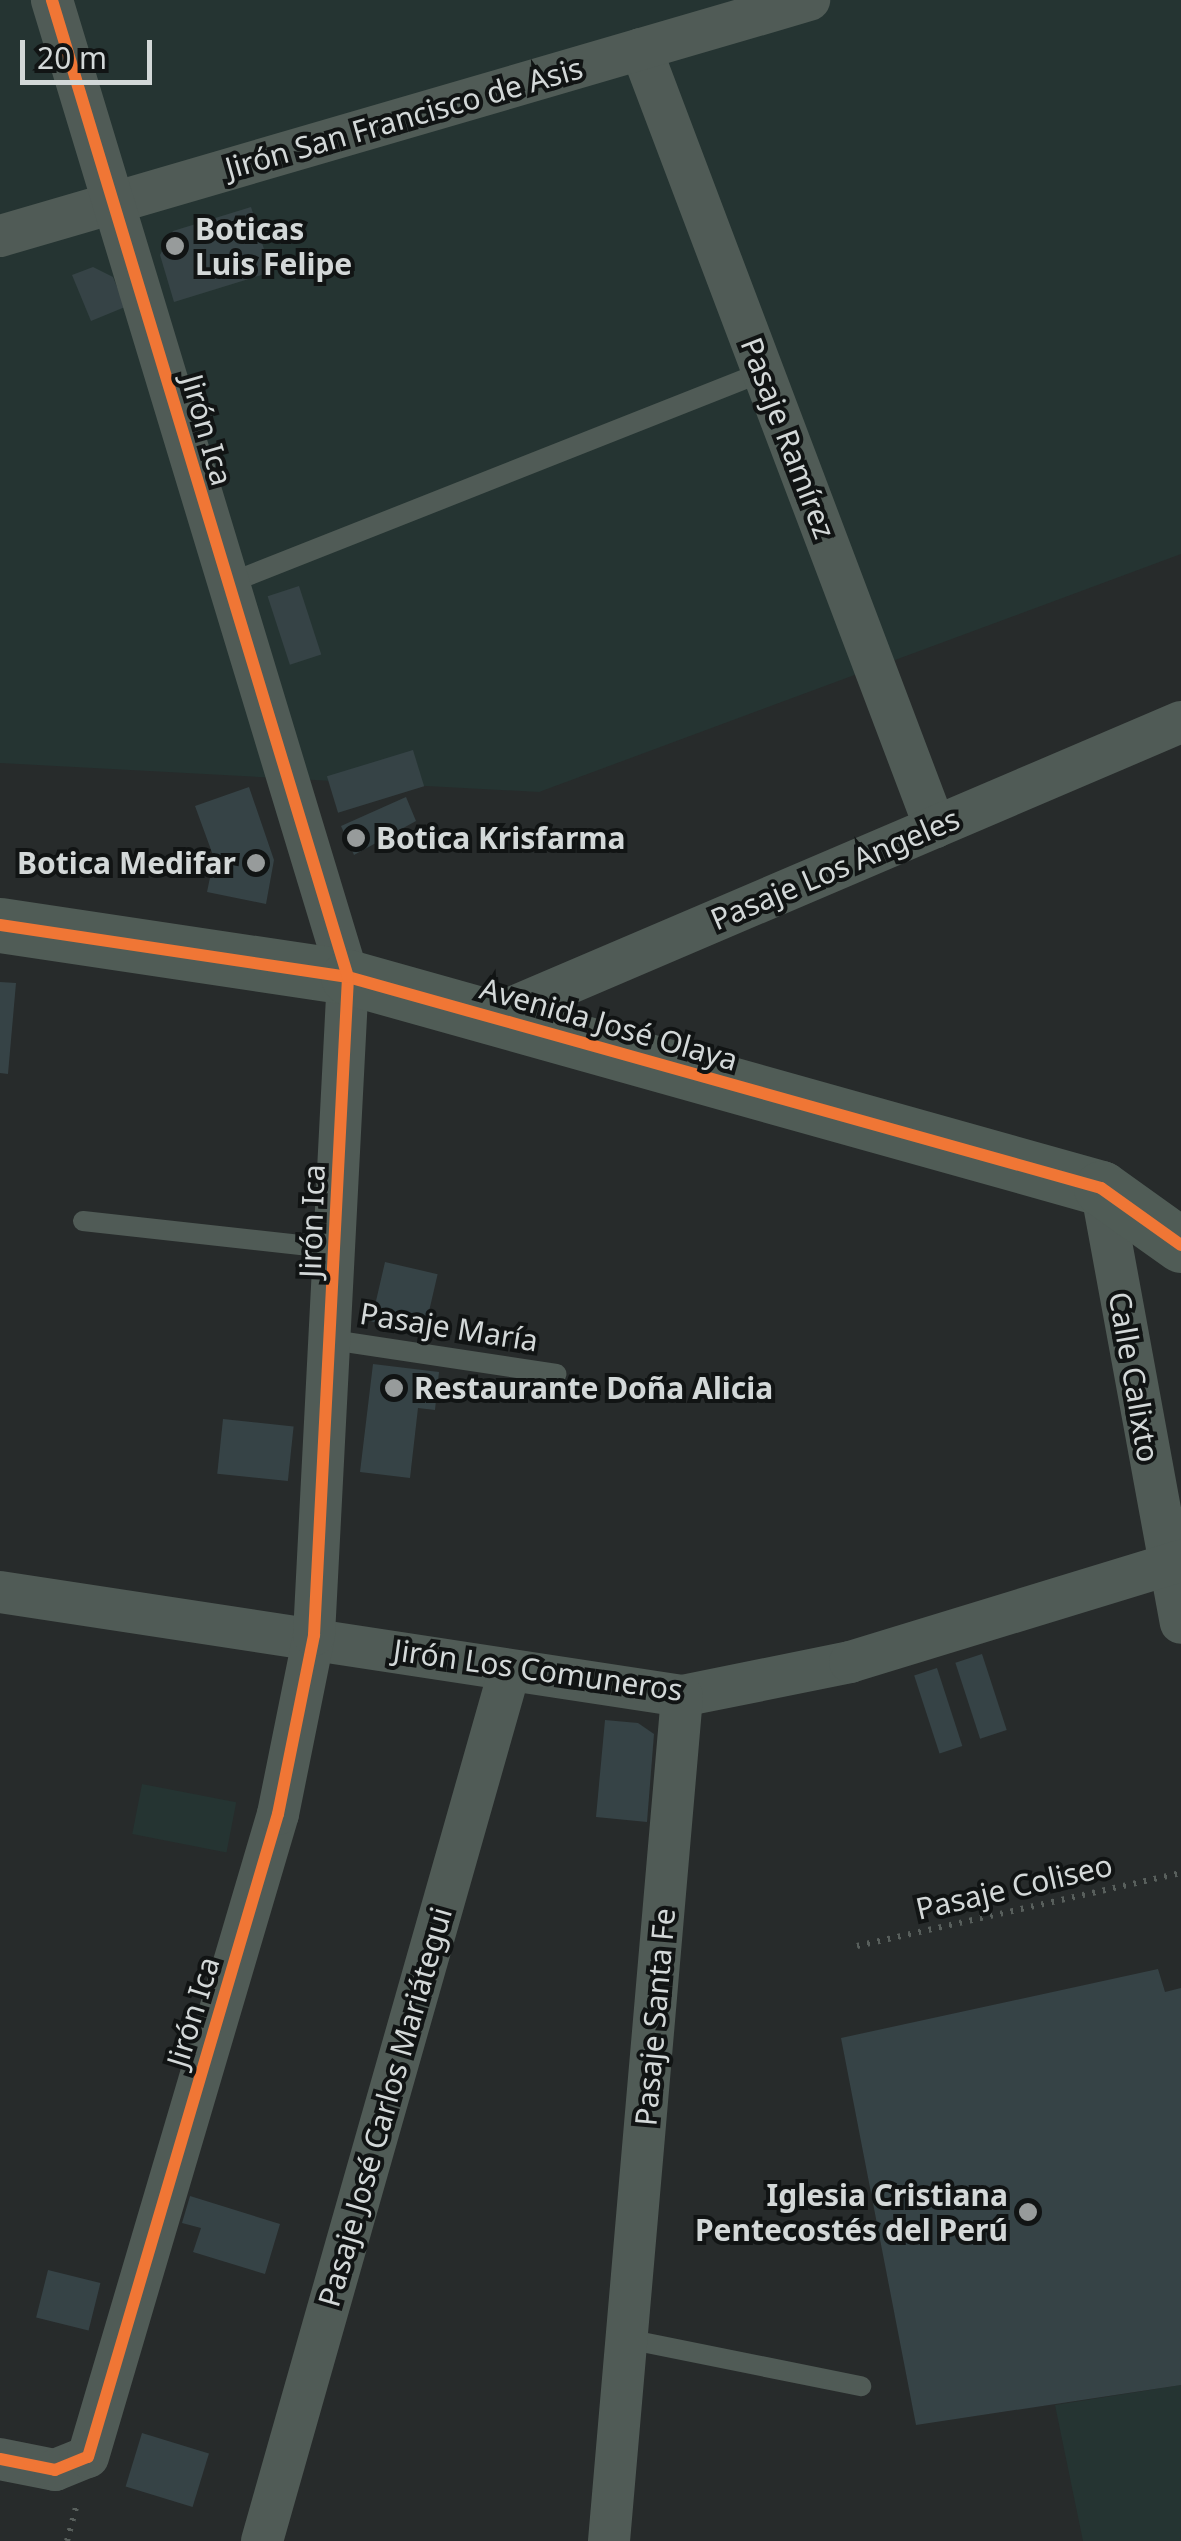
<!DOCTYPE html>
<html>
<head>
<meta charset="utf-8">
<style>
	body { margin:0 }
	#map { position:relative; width:1181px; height:2541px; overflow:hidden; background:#272b2b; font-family:"Noto Sans",sans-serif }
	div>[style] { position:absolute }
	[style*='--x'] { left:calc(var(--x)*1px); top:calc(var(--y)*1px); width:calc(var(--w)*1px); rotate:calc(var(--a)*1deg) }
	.built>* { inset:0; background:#253432; transform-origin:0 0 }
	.building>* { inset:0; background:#364346; transform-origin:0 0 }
	.path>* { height:6px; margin-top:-3px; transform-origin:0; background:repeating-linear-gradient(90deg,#585f5c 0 2.5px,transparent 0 10.5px) }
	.lane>* { height:20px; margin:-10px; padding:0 10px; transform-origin:10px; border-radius:10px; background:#505b56 }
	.street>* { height:42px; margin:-21px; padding:0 21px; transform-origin:21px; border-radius:21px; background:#505b56 }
	.secondary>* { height:55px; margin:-27.5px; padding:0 27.5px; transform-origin:27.5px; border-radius:27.5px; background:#505c56 }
	.cycleway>* { height:12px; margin:-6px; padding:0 6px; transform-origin:6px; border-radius:6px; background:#f07635 }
	.dots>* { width:28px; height:28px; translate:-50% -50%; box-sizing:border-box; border:5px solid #111414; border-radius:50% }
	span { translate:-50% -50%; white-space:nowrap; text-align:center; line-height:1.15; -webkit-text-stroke:8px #111414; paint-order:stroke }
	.street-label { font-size:30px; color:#d3d8d8 }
	.poi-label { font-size:30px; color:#d3d8d8; font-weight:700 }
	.left { translate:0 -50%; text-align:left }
	.right { translate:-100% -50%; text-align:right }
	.scale { position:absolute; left:20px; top:40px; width:132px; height:45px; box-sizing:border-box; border:5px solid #d3d8d8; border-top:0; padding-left:12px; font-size:30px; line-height:35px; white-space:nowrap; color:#d3d8d8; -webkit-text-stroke:8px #111414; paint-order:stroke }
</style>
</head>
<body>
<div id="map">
	<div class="built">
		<div style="clip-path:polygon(0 0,1181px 0,1181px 554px,539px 792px,0 763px)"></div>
		<div style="left:142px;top:1784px;width:96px;height:51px;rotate:11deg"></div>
		<div style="clip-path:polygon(1181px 2385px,1181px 2541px,1083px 2541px,1055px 2405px)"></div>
	</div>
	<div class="building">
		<div style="clip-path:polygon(251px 207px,271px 272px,174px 302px,160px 255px,173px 231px)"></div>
		<div style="clip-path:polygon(93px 267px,113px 277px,125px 307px,91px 321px,72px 275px)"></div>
		<div style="left:299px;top:586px;width:72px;height:33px;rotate:72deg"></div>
		<div style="left:413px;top:750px;width:38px;height:90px;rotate:73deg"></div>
		<div style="clip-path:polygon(249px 787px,274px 860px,266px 904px,207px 892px,214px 858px,195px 806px)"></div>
		<div style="clip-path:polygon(406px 797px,416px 821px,354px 855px,341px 826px)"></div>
		<div style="clip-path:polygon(0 982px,16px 983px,8px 1074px,0 1073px)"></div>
		<div style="left:385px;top:1262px;width:54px;height:61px;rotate:13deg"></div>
		<div style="clip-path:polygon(373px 1364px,439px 1372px,435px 1410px,418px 1408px,410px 1478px,360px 1472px)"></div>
		<div style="left:223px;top:1419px;width:71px;height:55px;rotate:6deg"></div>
		<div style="left:982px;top:1654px;width:80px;height:28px;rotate:72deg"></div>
		<div style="left:937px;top:1668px;width:82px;height:24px;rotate:72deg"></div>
		<div style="clip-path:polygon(605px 1720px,638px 1723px,654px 1734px,647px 1822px,596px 1817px)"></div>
		<div style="clip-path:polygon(1158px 1969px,1165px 1992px,1181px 1988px,1181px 2385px,916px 2425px,841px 2038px)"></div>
		<div style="clip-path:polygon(190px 2196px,280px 2224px,265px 2274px,193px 2252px,201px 2228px,182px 2223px)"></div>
		<div style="left:48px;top:2270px;width:54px;height:49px;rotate:14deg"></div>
		<div style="left:142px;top:2433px;width:70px;height:56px;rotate:17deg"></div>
	</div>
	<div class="path">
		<div style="--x:857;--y:1946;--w:332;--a:-12.7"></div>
		<div style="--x:67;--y:2541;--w:35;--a:-75"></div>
	</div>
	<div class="lane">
		<div style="--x:227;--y:584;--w:576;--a:-21.58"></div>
		<div style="--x:83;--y:1221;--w:255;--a:6.3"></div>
		<div style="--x:332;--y:1340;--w:227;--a:8.6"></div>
		<div style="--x:627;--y:2339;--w:239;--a:11.4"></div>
	</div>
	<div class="street">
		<div style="--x:641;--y:49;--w:832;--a:69.3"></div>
		<div style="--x:0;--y:236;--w:843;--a:-16.26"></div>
		<div style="--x:490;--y:1017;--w:751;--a:-23.12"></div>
		<div style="--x:1101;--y:1188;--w:442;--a:79.6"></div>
		<div style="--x:0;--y:1592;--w:690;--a:8.67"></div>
		<div style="--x:682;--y:1696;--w:171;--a:-11.4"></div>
		<div style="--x:850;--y:1662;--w:346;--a:-17"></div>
		<div style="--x:0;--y:2459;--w:56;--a:11.3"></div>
		<div style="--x:55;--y:2470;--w:35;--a:-22"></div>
		<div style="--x:88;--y:2457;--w:670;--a:-73.54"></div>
		<div style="--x:278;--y:1814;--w:183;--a:-78.6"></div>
		<div style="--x:314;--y:1635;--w:659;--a:-87.04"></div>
		<div style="--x:348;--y:977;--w:1021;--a:-106.86"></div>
		<div style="--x:262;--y:2541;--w:903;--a:-74.13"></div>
		<div style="--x:609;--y:2541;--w:848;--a:-85.06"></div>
	</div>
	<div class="secondary">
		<div style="--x:0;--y:925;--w:352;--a:8.5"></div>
		<div style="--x:348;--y:977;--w:782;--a:15.65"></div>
		<div style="--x:1101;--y:1188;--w:98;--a:35.5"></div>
	</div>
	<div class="cycleway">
		<div style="--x:0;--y:925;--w:352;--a:8.5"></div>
		<div style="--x:348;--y:977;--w:782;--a:15.65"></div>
		<div style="--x:1101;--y:1188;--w:98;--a:35.5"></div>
		<div style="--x:0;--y:2459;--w:56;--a:11.3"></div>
		<div style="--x:55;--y:2470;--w:35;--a:-22"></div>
		<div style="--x:88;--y:2457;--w:670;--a:-73.54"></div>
		<div style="--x:278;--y:1814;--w:183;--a:-78.6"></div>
		<div style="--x:314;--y:1635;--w:659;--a:-87.04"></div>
		<div style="--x:348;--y:977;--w:1021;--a:-106.86"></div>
	</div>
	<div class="dots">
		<div style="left:175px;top:246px;background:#979b9b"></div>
		<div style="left:356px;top:838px;background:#979b9b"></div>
		<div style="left:256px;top:863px;background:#979b9b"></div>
		<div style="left:394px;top:1388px;background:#979b9b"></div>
		<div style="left:1028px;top:2212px;background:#979b9b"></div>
	</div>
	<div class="street-label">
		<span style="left:404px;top:118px;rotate:-16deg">Jirón San Francisco de Asis</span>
		<span style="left:207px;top:430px;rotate:74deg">Jirón Ica</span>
		<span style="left:788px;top:438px;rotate:69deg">Pasaje Ramírez</span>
		<span style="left:835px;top:869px;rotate:-23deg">Pasaje Los Angeles</span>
		<span style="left:609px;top:1024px;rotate:16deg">Avenida José Olaya</span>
		<span style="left:312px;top:1221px;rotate:-88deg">Jirón Ica</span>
		<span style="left:449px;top:1327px;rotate:9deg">Pasaje María</span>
		<span style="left:1134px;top:1377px;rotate:80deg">Calle Calixto</span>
		<span style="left:538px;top:1670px;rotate:8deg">Jirón Los Comuneros</span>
		<span style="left:1014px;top:1887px;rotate:-13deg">Pasaje Coliseo</span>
		<span style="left:193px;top:2012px;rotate:-73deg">Jirón Ica</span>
		<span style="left:655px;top:2017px;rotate:-85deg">Pasaje Santa Fe</span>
		<span style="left:385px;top:2107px;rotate:-74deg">Pasaje José Carlos Mariátegui</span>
	</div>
	<div class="poi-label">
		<span class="left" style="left:195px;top:246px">Boticas<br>Luis Felipe</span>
		<span class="left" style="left:376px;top:838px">Botica Krisfarma</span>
		<span class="right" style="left:236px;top:863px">Botica Medifar</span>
		<span class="left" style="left:414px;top:1388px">Restaurante Doña Alicia</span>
		<span class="right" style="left:1008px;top:2212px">Iglesia Cristiana<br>Pentecostés del Perú</span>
	</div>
	<div class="scale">20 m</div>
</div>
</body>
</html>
